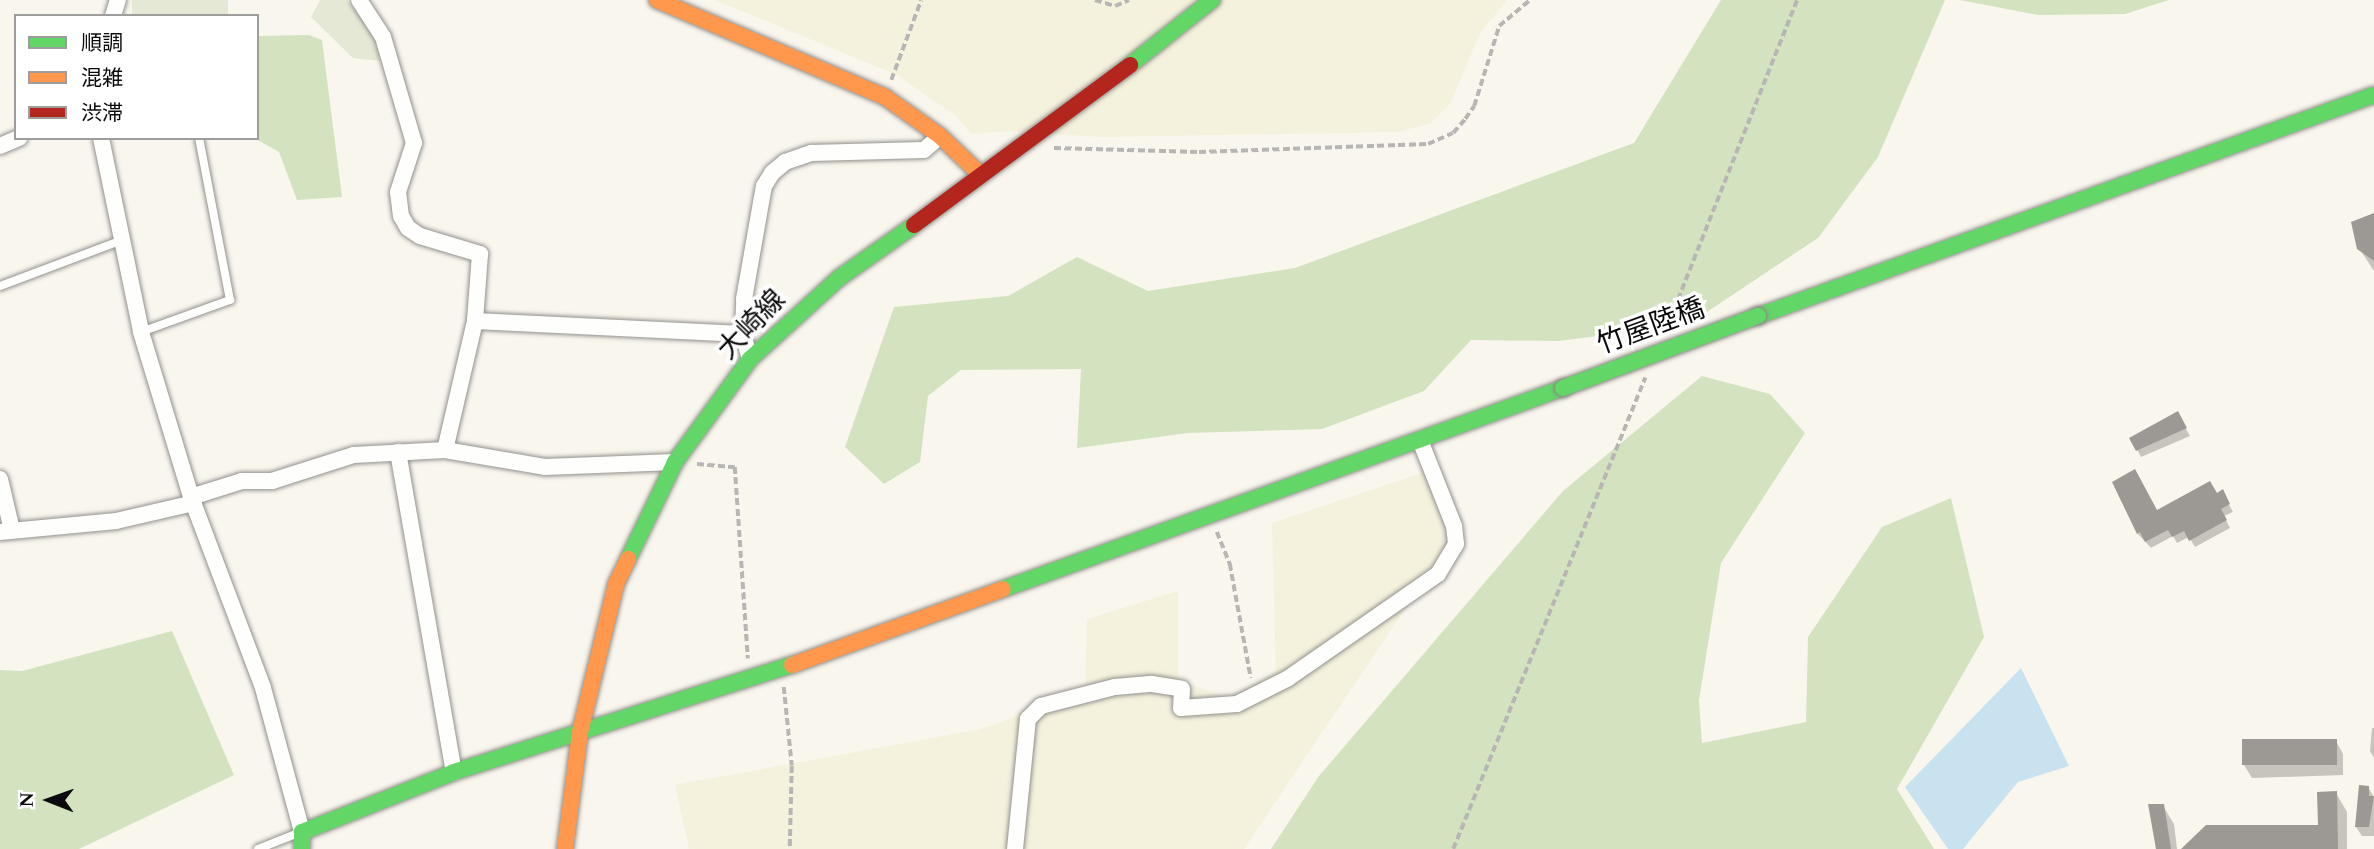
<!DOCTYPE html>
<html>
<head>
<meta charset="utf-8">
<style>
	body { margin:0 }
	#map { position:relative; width:2374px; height:849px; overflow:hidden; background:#f9f6ee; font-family:Spectral,"Noto Sans JP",serif }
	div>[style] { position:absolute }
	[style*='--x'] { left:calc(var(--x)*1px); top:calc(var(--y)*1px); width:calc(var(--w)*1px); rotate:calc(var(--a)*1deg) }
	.farmland>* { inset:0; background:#f4f1dc }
	.forest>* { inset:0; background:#d3e3bf }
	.cemetery>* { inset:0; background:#e4e8d4; transform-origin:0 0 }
	.water>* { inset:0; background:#c8e2ef }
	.shadow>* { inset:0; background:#0003 }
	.building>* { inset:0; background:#9c9994; transform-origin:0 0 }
	.path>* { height:3.5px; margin-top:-1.75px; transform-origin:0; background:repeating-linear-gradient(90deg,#b7b6b5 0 7px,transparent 0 10.5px) }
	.roads { filter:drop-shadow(0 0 2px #92918d) drop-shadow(0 0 2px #92918d) }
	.lane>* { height:8px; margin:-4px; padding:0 4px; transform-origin:4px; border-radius:4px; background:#fefefc }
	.street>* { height:16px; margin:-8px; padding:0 8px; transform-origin:8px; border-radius:8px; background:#fefefc }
	.fast>* { height:16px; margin:-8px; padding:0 8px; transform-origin:8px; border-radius:8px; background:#63d668 }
	.slow>* { height:16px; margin:-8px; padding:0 8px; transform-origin:8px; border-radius:8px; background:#ff974d }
	.jam>* { height:16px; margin:-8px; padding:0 8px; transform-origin:8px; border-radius:8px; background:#b3261e }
	.bridges { filter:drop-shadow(0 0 2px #898784) drop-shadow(0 0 2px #898784) }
	.fast-bridge>* { height:16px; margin:-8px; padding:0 8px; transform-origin:8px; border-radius:8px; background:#63d668 }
	span { translate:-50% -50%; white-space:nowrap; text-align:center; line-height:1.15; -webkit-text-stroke:7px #fff; paint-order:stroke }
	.street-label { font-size:28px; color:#0b0b0b }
	.legend { position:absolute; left:14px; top:14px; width:245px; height:126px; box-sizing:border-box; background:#fff; border:2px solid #9d9d9d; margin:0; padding:9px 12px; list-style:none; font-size:21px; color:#0b0b0b }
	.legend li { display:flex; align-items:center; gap:14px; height:35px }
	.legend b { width:35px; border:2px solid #9d9d9d }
	.north { position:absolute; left:14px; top:765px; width:70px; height:70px; -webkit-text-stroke:5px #fff; paint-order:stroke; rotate:271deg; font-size:19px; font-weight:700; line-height:28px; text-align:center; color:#0b0b0b }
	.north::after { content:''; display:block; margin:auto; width:24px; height:32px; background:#0b0b0b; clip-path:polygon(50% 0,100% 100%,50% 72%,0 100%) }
</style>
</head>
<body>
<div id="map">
	<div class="farmland">
		<div style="clip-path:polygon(715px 0,1507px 0,1480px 33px,1450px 104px,1430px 124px,1396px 132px,1101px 137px,1008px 131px,971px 134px,956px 116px,897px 75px)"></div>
		<div style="clip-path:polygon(1428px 471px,1450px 542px,1244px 849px,689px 849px,675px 785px,981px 729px,1085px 691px,1087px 619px,1178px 591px,1178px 680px,1228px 698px,1276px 672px,1272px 523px)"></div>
	</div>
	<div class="forest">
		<div style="clip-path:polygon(1721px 0,1945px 0,1878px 157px,1818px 238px,1689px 324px,1559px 341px,1471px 340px,1424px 391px,1322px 429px,1188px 433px,1077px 448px,1081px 369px,961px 370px,928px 396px,920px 462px,884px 484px,845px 447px,894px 307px,1008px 296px,1077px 257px,1148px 291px,1295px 268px,1634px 143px)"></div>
		<div style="clip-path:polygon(1960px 0,2169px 0,2125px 14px,2038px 15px)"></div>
		<div style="clip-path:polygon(309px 35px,322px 40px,342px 197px,297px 200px,279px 152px,254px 138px,257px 36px)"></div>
		<div style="clip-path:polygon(1702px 376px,1770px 394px,1805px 433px,1721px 563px,1699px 700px,1702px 743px,1806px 722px,1808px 637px,1882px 527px,1951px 498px,1984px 637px,1897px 789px,1934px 849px,1271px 849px,1319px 776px,1563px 491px)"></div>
		<div style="clip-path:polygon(172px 631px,234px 775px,79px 849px,0 849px,0 670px,22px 671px)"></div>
	</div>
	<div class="cemetery">
		<div style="left:132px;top:0;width:96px;height:16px"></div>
		<div style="clip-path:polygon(320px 0,347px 0,376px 38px,380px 61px,353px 58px,311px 17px)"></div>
	</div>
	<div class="water">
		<div style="clip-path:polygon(2021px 668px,2069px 766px,2018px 782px,1963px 849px,1948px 849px,1905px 787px)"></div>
	</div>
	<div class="shadow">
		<div style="clip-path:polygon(2374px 214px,2374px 271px,2357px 245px)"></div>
		<div style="clip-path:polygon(2177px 413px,2190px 436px,2141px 457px,2131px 438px)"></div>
		<div style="clip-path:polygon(2114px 483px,2157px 513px,2222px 492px,2233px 512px,2224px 516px,2230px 528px,2195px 547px,2189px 537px,2177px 543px,2173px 536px,2151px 548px,2138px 534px)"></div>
		<div style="clip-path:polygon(2372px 728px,2374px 728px,2374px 758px,2370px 751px)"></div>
		<div style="clip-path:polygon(2336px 741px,2343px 754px,2343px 775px,2252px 778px,2244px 765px)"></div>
		<div style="clip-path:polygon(2368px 787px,2374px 797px,2374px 836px,2362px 836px,2356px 827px)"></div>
		<div style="clip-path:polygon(2336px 793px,2347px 812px,2347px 849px,2184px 849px,2319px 827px)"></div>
		<div style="clip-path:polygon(2163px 806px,2174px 824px,2177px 849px,2158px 849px)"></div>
	</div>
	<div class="building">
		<div style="clip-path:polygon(2374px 213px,2374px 261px,2357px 249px,2351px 222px)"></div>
		<div style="clip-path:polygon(2178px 411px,2187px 428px,2136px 451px,2129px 438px)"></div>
		<div style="clip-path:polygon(2135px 469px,2157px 510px,2210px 481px,2217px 493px,2223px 489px,2230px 504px,2221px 509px,2227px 520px,2189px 541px,2184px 531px,2172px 537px,2168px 530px,2145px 542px,2140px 532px,2137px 534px,2112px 482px)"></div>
		<div style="left:2242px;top:739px;width:95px;height:26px"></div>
		<div style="clip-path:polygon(2359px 785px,2369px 786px,2369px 796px,2374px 796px,2369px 827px,2355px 827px)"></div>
		<div style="clip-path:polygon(2337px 791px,2338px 849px,2181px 849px,2206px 825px,2318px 825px,2317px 792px)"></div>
		<div style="clip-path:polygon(2148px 804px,2164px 804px,2171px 849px,2156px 849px)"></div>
	</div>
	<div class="path">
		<div style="--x:1095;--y:0;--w:21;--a:17"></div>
		<div style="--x:1115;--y:6;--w:15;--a:-23"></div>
		<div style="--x:891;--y:80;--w:85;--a:-69.4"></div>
		<div style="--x:1054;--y:148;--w:145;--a:1.6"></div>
		<div style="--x:1199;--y:152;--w:229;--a:-2"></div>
		<div style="--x:1428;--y:144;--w:27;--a:-24"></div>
		<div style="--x:1453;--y:133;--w:18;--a:-49"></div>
		<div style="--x:1465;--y:119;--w:16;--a:-55"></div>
		<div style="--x:1474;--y:106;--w:84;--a:-72.6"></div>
		<div style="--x:1499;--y:26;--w:40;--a:-40"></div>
		<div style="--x:1666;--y:329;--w:354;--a:-68.3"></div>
		<div style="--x:697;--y:464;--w:38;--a:5"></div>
		<div style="--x:735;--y:467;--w:192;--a:86.1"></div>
		<div style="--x:1217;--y:532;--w:35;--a:68"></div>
		<div style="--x:1230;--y:564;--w:116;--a:79.6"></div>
		<div style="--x:784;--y:687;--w:79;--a:84.2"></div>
		<div style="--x:792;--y:766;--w:83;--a:91.4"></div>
		<div style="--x:1453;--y:849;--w:509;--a:-67.82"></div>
	</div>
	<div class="roads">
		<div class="lane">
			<div style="--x:0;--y:286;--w:128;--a:-20.6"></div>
			<div style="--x:141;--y:332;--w:95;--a:-19.8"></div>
			<div style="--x:230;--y:300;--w:165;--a:-100.8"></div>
			<div style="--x:258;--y:849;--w:46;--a:-21.6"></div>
		</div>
		<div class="street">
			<div style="--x:359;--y:0;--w:44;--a:57"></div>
			<div style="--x:383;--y:37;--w:110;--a:73.7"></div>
			<div style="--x:414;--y:143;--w:52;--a:108.1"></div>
			<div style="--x:398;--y:192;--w:24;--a:83"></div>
			<div style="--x:401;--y:216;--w:14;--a:60"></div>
			<div style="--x:408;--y:228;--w:14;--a:34"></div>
			<div style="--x:420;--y:236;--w:63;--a:16.7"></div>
			<div style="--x:480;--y:254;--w:67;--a:94.3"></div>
			<div style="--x:475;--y:321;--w:132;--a:103.1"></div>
			<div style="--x:113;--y:16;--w:17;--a:-73"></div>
			<div style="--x:101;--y:138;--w:198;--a:78.3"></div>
			<div style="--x:141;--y:332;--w:172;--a:73.1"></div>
			<div style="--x:191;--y:497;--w:204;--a:69.3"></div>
			<div style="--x:263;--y:688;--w:149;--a:74.8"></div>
			<div style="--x:0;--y:146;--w:21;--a:-23"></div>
			<div style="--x:475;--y:321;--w:268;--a:2.8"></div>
			<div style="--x:750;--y:359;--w:26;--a:-106"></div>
			<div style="--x:743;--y:334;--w:35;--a:-88"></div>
			<div style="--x:744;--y:299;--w:115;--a:-80"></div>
			<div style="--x:764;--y:186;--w:15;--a:-58"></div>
			<div style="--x:772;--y:173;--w:17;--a:-40"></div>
			<div style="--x:785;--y:162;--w:28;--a:-19"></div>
			<div style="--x:811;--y:153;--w:113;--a:-1.5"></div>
			<div style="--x:924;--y:150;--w:21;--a:-41"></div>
			<div style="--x:398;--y:452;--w:325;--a:80.1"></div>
			<div style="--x:0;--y:479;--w:52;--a:76.8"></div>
			<div style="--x:191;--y:497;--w:53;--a:-17.4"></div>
			<div style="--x:242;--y:481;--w:30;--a:0"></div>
			<div style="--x:272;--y:481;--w:86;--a:-17.6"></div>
			<div style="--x:354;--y:455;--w:91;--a:-3.1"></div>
			<div style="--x:445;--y:450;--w:101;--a:9.6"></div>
			<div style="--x:545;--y:467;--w:130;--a:-2.2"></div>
			<div style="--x:0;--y:532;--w:117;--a:-5.4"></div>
			<div style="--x:116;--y:521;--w:80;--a:-13"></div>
			<div style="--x:1015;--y:849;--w:131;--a:-84.3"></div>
			<div style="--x:1028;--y:719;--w:18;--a:-45"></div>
			<div style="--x:1041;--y:706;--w:76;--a:-14.4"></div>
			<div style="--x:1115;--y:687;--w:37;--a:-5"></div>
			<div style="--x:1152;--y:684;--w:30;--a:9"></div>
			<div style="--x:1182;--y:689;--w:19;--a:93"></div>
			<div style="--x:1181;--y:708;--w:56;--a:-4.1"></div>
			<div style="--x:1237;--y:704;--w:56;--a:-26.6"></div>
			<div style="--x:1287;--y:679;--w:184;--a:-34.8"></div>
			<div style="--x:1438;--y:574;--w:35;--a:-59"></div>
			<div style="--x:1456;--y:544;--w:18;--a:-96"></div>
			<div style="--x:1454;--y:526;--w:92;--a:-111.6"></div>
		</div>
		<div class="fast">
			<div style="--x:1130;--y:65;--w:105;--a:-38.4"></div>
			<div style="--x:1758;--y:316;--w:654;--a:-19.74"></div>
			<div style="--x:628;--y:559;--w:108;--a:-64.1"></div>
			<div style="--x:675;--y:462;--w:127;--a:-53.9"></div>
			<div style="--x:750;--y:359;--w:120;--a:-42.3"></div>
			<div style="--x:839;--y:278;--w:92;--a:-35.2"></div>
			<div style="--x:1003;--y:589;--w:595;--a:-19.74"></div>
			<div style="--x:302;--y:849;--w:17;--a:-90"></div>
			<div style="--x:302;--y:832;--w:163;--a:-21.5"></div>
			<div style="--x:454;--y:772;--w:355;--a:-17.6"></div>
		</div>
		<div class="slow">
			<div style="--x:657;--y:0;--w:248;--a:23"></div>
			<div style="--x:885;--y:97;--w:67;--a:35.3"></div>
			<div style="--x:940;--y:136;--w:57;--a:43.6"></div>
			<div style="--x:792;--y:665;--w:224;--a:-19.8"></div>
			<div style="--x:565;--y:849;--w:118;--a:-82.7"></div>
			<div style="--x:580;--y:732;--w:152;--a:-76.3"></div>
			<div style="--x:616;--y:584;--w:28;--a:-64"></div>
		</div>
		<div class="jam">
			<div style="--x:914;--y:225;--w:269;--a:-36.5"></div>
		</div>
	</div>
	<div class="bridges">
		<div class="fast-bridge">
			<div style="--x:1563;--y:388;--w:208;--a:-20.3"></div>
		</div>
	</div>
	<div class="street-label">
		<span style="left:752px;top:325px;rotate:-46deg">大崎線</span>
		<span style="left:1651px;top:327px;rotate:-20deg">竹屋陸橋</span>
	</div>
	<ul class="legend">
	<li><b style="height:9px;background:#63d668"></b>順調</li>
	<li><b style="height:9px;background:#ff974d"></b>混雑</li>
	<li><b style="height:9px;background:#b3261e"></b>渋滞</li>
	</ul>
	<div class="north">N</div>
</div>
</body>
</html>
